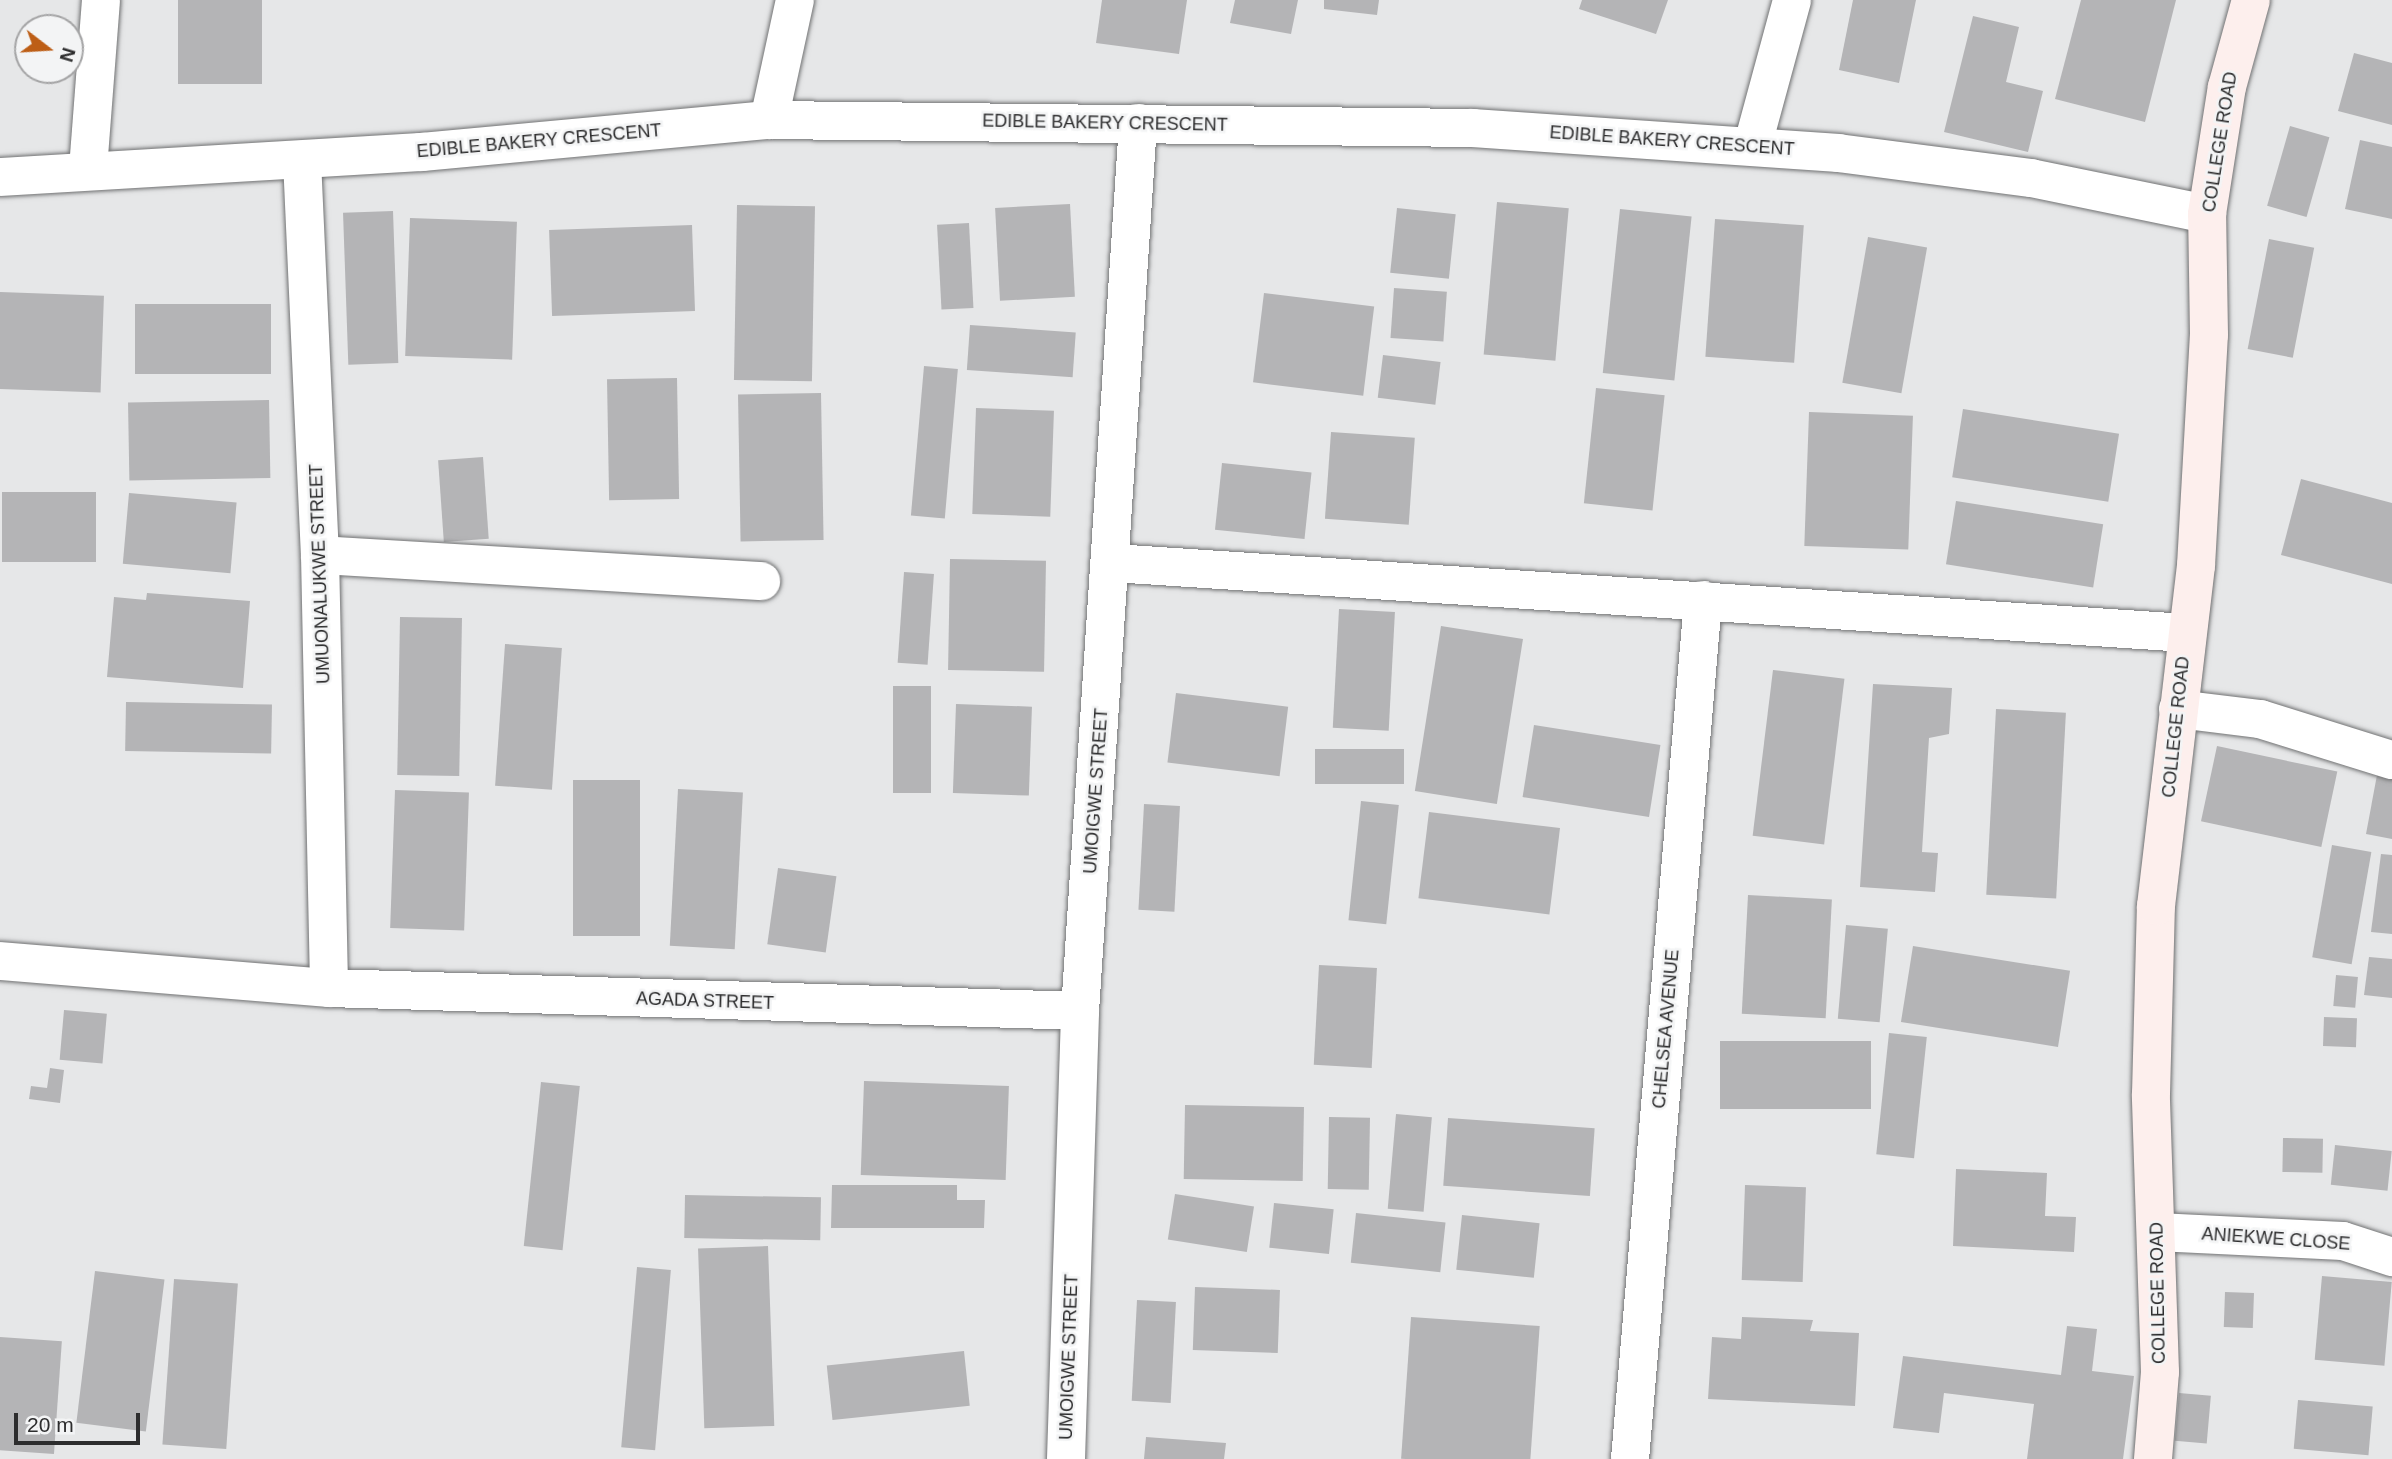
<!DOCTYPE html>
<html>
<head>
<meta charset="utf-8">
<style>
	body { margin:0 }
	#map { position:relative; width:2392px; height:1459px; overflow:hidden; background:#e6e7e8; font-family:Helvetica,sans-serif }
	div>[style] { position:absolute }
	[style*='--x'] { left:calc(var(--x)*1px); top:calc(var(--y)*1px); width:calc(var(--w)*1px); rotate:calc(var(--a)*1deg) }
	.building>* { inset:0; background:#b4b4b6; transform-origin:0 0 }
	.roads { filter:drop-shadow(0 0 2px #717273) drop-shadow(0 0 2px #717273) }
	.minor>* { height:38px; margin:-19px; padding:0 19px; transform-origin:19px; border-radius:19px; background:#fff }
	.secondary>* { height:38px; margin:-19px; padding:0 19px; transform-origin:19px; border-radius:19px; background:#fdefed }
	span { translate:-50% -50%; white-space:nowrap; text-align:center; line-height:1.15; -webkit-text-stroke:5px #f3f4f5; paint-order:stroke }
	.street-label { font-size:18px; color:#2d2d2e }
	.north { position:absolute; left:14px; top:14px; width:70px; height:70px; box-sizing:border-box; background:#f3f4f5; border:2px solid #a4a4a5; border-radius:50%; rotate:107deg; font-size:19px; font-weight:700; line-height:28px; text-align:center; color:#2d2d2e }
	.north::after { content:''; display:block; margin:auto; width:24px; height:32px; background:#bd5e16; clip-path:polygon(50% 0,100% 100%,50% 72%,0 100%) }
	.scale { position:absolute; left:14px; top:1413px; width:126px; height:32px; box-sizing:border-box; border:4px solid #2d2d2e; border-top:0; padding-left:9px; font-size:21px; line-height:24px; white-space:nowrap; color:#2d2d2e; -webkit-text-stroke:5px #f3f4f5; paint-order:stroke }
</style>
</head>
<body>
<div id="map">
	<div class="building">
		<div style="left:178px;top:0;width:84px;height:84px"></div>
		<div style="clip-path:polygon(1102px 0,1187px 0,1179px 54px,1096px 43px)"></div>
		<div style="clip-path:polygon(1235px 0,1298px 0,1291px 34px,1230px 23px)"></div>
		<div style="clip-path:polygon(1324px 0,1379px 0,1377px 15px,1324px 9px)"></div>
		<div style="clip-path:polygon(1582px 0,1668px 0,1656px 34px,1579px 9px)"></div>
		<div style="clip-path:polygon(1853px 0,1916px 0,1899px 83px,1839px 70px)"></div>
		<div style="clip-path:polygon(2081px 0,2176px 0,2145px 122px,2055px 99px)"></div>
		<div style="clip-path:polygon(1973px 16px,2019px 27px,2006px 82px,2043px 91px,2028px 152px,1944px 132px)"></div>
		<div style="clip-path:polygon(2354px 53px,2392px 63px,2392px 125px,2338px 111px)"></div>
		<div style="left:2290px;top:126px;width:41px;height:83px;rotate:16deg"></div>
		<div style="clip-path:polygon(2360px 140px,2392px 147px,2392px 219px,2345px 209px)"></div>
		<div style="left:1497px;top:202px;width:72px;height:153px;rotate:5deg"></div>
		<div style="left:1070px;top:204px;width:93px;height:75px;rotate:87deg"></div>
		<div style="left:737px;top:205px;width:78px;height:175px;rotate:1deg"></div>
		<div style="left:1397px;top:208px;width:59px;height:65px;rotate:6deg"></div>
		<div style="left:1620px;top:209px;width:72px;height:165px;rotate:6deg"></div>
		<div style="left:393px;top:211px;width:152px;height:50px;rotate:88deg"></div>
		<div style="left:410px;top:218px;width:107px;height:138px;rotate:2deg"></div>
		<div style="left:1715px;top:219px;width:89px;height:138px;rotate:4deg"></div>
		<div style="left:969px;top:223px;width:85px;height:32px;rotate:87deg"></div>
		<div style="left:692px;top:225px;width:86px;height:143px;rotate:88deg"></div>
		<div style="left:1868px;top:237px;width:60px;height:148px;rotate:10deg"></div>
		<div style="left:2269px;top:239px;width:46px;height:112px;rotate:11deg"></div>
		<div style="left:1394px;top:288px;width:53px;height:50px;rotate:4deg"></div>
		<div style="left:0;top:292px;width:104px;height:97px;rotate:2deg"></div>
		<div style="left:1264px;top:293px;width:111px;height:90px;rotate:7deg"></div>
		<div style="left:135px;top:304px;width:136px;height:70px"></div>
		<div style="left:970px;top:325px;width:106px;height:45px;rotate:4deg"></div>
		<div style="left:1383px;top:355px;width:58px;height:43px;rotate:7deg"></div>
		<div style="left:924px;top:366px;width:34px;height:150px;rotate:5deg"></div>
		<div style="left:677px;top:378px;width:121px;height:70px;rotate:89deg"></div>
		<div style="left:1596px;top:388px;width:69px;height:116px;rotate:6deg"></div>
		<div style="left:821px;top:393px;width:147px;height:83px;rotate:89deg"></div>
		<div style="left:269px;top:400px;width:78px;height:141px;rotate:89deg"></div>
		<div style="left:976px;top:408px;width:78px;height:106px;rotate:2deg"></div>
		<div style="left:1963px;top:409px;width:158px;height:69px;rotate:9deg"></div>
		<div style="left:1809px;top:412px;width:104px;height:134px;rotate:2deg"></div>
		<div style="left:1331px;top:432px;width:84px;height:87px;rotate:4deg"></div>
		<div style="left:483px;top:457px;width:82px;height:45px;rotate:86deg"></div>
		<div style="left:1222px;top:463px;width:90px;height:67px;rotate:6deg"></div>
		<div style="clip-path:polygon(2301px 479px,2392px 503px,2392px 584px,2281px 555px)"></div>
		<div style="left:2px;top:492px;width:94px;height:70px"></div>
		<div style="left:129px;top:493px;width:108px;height:71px;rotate:5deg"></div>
		<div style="left:1956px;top:501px;width:149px;height:64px;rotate:9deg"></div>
		<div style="left:950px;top:559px;width:96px;height:111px;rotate:1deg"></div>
		<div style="left:904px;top:572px;width:30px;height:91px;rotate:4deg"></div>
		<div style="clip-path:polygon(147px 593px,250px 601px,243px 688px,107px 677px,114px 597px,146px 600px)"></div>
		<div style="left:1339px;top:609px;width:56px;height:119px;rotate:3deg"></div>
		<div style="left:400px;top:617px;width:62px;height:158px;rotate:1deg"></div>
		<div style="left:1441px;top:626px;width:83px;height:167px;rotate:9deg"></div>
		<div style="left:505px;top:644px;width:57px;height:142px;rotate:4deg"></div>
		<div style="left:1773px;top:670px;width:72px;height:167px;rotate:7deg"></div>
		<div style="clip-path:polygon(1873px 684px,1952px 688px,1949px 734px,1929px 738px,1922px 852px,1938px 853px,1935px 892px,1860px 887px)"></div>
		<div style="left:893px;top:686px;width:38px;height:107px"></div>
		<div style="left:1176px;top:693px;width:113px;height:70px;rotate:7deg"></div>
		<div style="left:126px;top:702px;width:146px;height:49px;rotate:1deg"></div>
		<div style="left:956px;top:704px;width:76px;height:89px;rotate:2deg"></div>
		<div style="left:1996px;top:709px;width:70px;height:186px;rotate:3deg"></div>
		<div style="left:1534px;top:725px;width:128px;height:73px;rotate:9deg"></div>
		<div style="left:2217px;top:746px;width:123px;height:77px;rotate:12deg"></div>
		<div style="left:1315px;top:749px;width:89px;height:35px"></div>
		<div style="clip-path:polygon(2377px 775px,2392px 778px,2392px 839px,2366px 834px)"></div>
		<div style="left:573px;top:780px;width:67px;height:156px"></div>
		<div style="left:678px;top:789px;width:65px;height:157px;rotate:3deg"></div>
		<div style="left:395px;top:790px;width:74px;height:138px;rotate:2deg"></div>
		<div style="left:1361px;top:801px;width:38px;height:120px;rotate:6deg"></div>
		<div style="left:1144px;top:804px;width:36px;height:106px;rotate:3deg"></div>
		<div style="left:1429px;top:812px;width:132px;height:87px;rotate:7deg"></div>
		<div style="left:2332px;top:845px;width:40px;height:114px;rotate:10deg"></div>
		<div style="clip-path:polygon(2381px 854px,2392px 855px,2392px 934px,2371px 932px)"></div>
		<div style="left:778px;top:868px;width:59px;height:77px;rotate:8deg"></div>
		<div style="left:1748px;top:895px;width:84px;height:119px;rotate:3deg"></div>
		<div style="left:1846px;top:925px;width:42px;height:94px;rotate:5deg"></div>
		<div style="left:1913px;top:946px;width:159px;height:77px;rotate:9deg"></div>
		<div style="clip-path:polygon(2369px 957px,2392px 959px,2392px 998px,2364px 995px)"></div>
		<div style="left:1319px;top:965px;width:58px;height:100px;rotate:3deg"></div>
		<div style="left:2336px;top:975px;width:22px;height:31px;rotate:5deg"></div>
		<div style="left:64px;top:1010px;width:43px;height:50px;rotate:5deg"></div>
		<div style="left:2324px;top:1017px;width:33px;height:29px;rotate:2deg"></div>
		<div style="left:1889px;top:1033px;width:38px;height:122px;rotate:6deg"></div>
		<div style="left:1720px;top:1041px;width:151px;height:68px"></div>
		<div style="clip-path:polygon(50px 1068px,64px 1070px,60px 1103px,29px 1099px,31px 1086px,47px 1088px)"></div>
		<div style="left:864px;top:1081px;width:145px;height:94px;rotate:2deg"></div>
		<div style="left:541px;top:1082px;width:39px;height:165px;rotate:6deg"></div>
		<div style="left:1185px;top:1105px;width:119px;height:74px;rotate:1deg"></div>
		<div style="left:1396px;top:1114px;width:36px;height:95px;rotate:5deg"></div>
		<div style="left:1329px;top:1117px;width:41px;height:72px;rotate:1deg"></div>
		<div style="left:1448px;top:1118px;width:147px;height:68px;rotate:4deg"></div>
		<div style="left:2283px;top:1138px;width:40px;height:34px;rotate:1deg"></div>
		<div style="left:2335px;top:1145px;width:57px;height:40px;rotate:6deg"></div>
		<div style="clip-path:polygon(1956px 1169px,2047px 1173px,2045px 1216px,2076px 1217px,2074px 1252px,1953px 1246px)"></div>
		<div style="clip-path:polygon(832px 1185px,957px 1185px,957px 1200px,985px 1200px,984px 1228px,831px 1228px)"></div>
		<div style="left:1745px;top:1185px;width:61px;height:95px;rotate:2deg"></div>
		<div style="left:1175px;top:1194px;width:80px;height:46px;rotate:9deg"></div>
		<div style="left:685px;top:1195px;width:136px;height:43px;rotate:1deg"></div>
		<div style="left:1274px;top:1203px;width:60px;height:45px;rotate:6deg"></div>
		<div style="left:1356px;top:1213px;width:90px;height:50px;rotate:6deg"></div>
		<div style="left:1462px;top:1215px;width:78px;height:55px;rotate:6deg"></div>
		<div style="left:768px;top:1246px;width:180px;height:70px;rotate:88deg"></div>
		<div style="left:637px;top:1267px;width:34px;height:181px;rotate:5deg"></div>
		<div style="left:95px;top:1271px;width:70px;height:153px;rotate:7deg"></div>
		<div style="left:2322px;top:1276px;width:70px;height:84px;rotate:5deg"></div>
		<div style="left:174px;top:1279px;width:64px;height:166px;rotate:4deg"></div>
		<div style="left:1195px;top:1287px;width:85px;height:63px;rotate:2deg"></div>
		<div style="left:2225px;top:1292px;width:29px;height:35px;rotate:2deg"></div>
		<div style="left:1137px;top:1300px;width:39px;height:101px;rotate:3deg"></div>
		<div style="left:1411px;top:1317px;width:129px;height:142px;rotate:4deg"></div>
		<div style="clip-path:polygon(1742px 1317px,1813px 1320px,1810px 1331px,1859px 1333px,1855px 1406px,1708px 1399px,1712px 1337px,1741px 1339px)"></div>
		<div style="clip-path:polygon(2067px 1326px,2097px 1329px,2092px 1371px,2134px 1376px,2123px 1459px,2027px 1459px,2034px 1404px,1944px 1393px,1939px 1433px,1893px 1428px,1903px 1356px,2061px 1375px)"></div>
		<div style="left:0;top:1337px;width:62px;height:113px;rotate:4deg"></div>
		<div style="left:964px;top:1351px;width:55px;height:138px;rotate:84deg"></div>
		<div style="left:2179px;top:1393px;width:32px;height:48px;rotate:5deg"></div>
		<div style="left:2298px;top:1400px;width:75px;height:49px;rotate:5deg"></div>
		<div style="clip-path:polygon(1146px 1437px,1226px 1443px,1224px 1459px,1144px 1459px)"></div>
	</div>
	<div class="roads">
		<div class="minor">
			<div style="--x:769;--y:120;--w:123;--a:-77.8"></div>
			<div style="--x:1753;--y:144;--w:149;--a:-74.8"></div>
			<div style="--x:302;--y:160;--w:395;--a:87.4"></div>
			<div style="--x:320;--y:555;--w:433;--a:88.8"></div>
			<div style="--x:88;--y:169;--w:169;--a:-85.6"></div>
			<div style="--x:0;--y:177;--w:423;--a:-3.4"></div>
			<div style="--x:422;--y:152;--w:348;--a:-5.3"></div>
			<div style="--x:769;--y:120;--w:704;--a:0.65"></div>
			<div style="--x:1473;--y:128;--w:366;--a:3.9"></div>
			<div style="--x:1838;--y:153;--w:195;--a:7.4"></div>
			<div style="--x:2031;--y:178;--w:180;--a:11.6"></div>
			<div style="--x:320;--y:555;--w:442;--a:3.4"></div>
			<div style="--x:1113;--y:563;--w:1075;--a:3.73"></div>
			<div style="--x:2178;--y:709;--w:83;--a:7"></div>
			<div style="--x:2260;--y:719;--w:138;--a:17.3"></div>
			<div style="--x:0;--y:961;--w:330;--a:4.7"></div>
			<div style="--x:329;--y:988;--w:751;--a:1.75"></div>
			<div style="--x:2157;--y:1232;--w:186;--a:2.8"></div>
			<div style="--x:2343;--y:1241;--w:52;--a:18.1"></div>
			<div style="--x:1066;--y:1459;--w:448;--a:-88.2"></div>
			<div style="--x:1080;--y:1011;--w:890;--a:-86.26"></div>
			<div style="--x:1630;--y:1459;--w:862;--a:-85.14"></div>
		</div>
		<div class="secondary">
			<div style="--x:2153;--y:1459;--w:87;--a:-85.4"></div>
			<div style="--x:2160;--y:1372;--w:278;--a:-91.9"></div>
			<div style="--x:2151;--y:1094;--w:188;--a:-88.5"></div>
			<div style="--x:2156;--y:906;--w:342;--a:-83.3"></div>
			<div style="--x:2196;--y:566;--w:231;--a:-86.8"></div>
			<div style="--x:2209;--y:335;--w:121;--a:-90.9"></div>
			<div style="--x:2207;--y:214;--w:129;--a:-81.1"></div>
			<div style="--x:2227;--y:87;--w:90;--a:-74.6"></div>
		</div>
	</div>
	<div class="street-label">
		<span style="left:1105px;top:123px;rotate:1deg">EDIBLE BAKERY CRESCENT</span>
		<span style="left:539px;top:141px;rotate:-5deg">EDIBLE BAKERY CRESCENT</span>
		<span style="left:1672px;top:141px;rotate:4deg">EDIBLE BAKERY CRESCENT</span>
		<span style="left:2220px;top:142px;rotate:-81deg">COLLEGE ROAD</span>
		<span style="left:320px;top:574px;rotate:-92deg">UMUONALUKWE STREET</span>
		<span style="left:2176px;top:727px;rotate:-84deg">COLLEGE ROAD</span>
		<span style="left:1096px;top:791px;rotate:-86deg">UMOIGWE STREET</span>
		<span style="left:705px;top:1001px;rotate:2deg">AGADA STREET</span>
		<span style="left:1666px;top:1029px;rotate:-85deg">CHELSEA AVENUE</span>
		<span style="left:2276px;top:1239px;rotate:4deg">ANIEKWE CLOSE</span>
		<span style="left:2158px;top:1293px;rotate:-91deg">COLLEGE ROAD</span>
		<span style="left:1069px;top:1357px;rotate:-88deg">UMOIGWE STREET</span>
	</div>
	<div class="north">N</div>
	<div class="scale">20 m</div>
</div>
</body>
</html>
